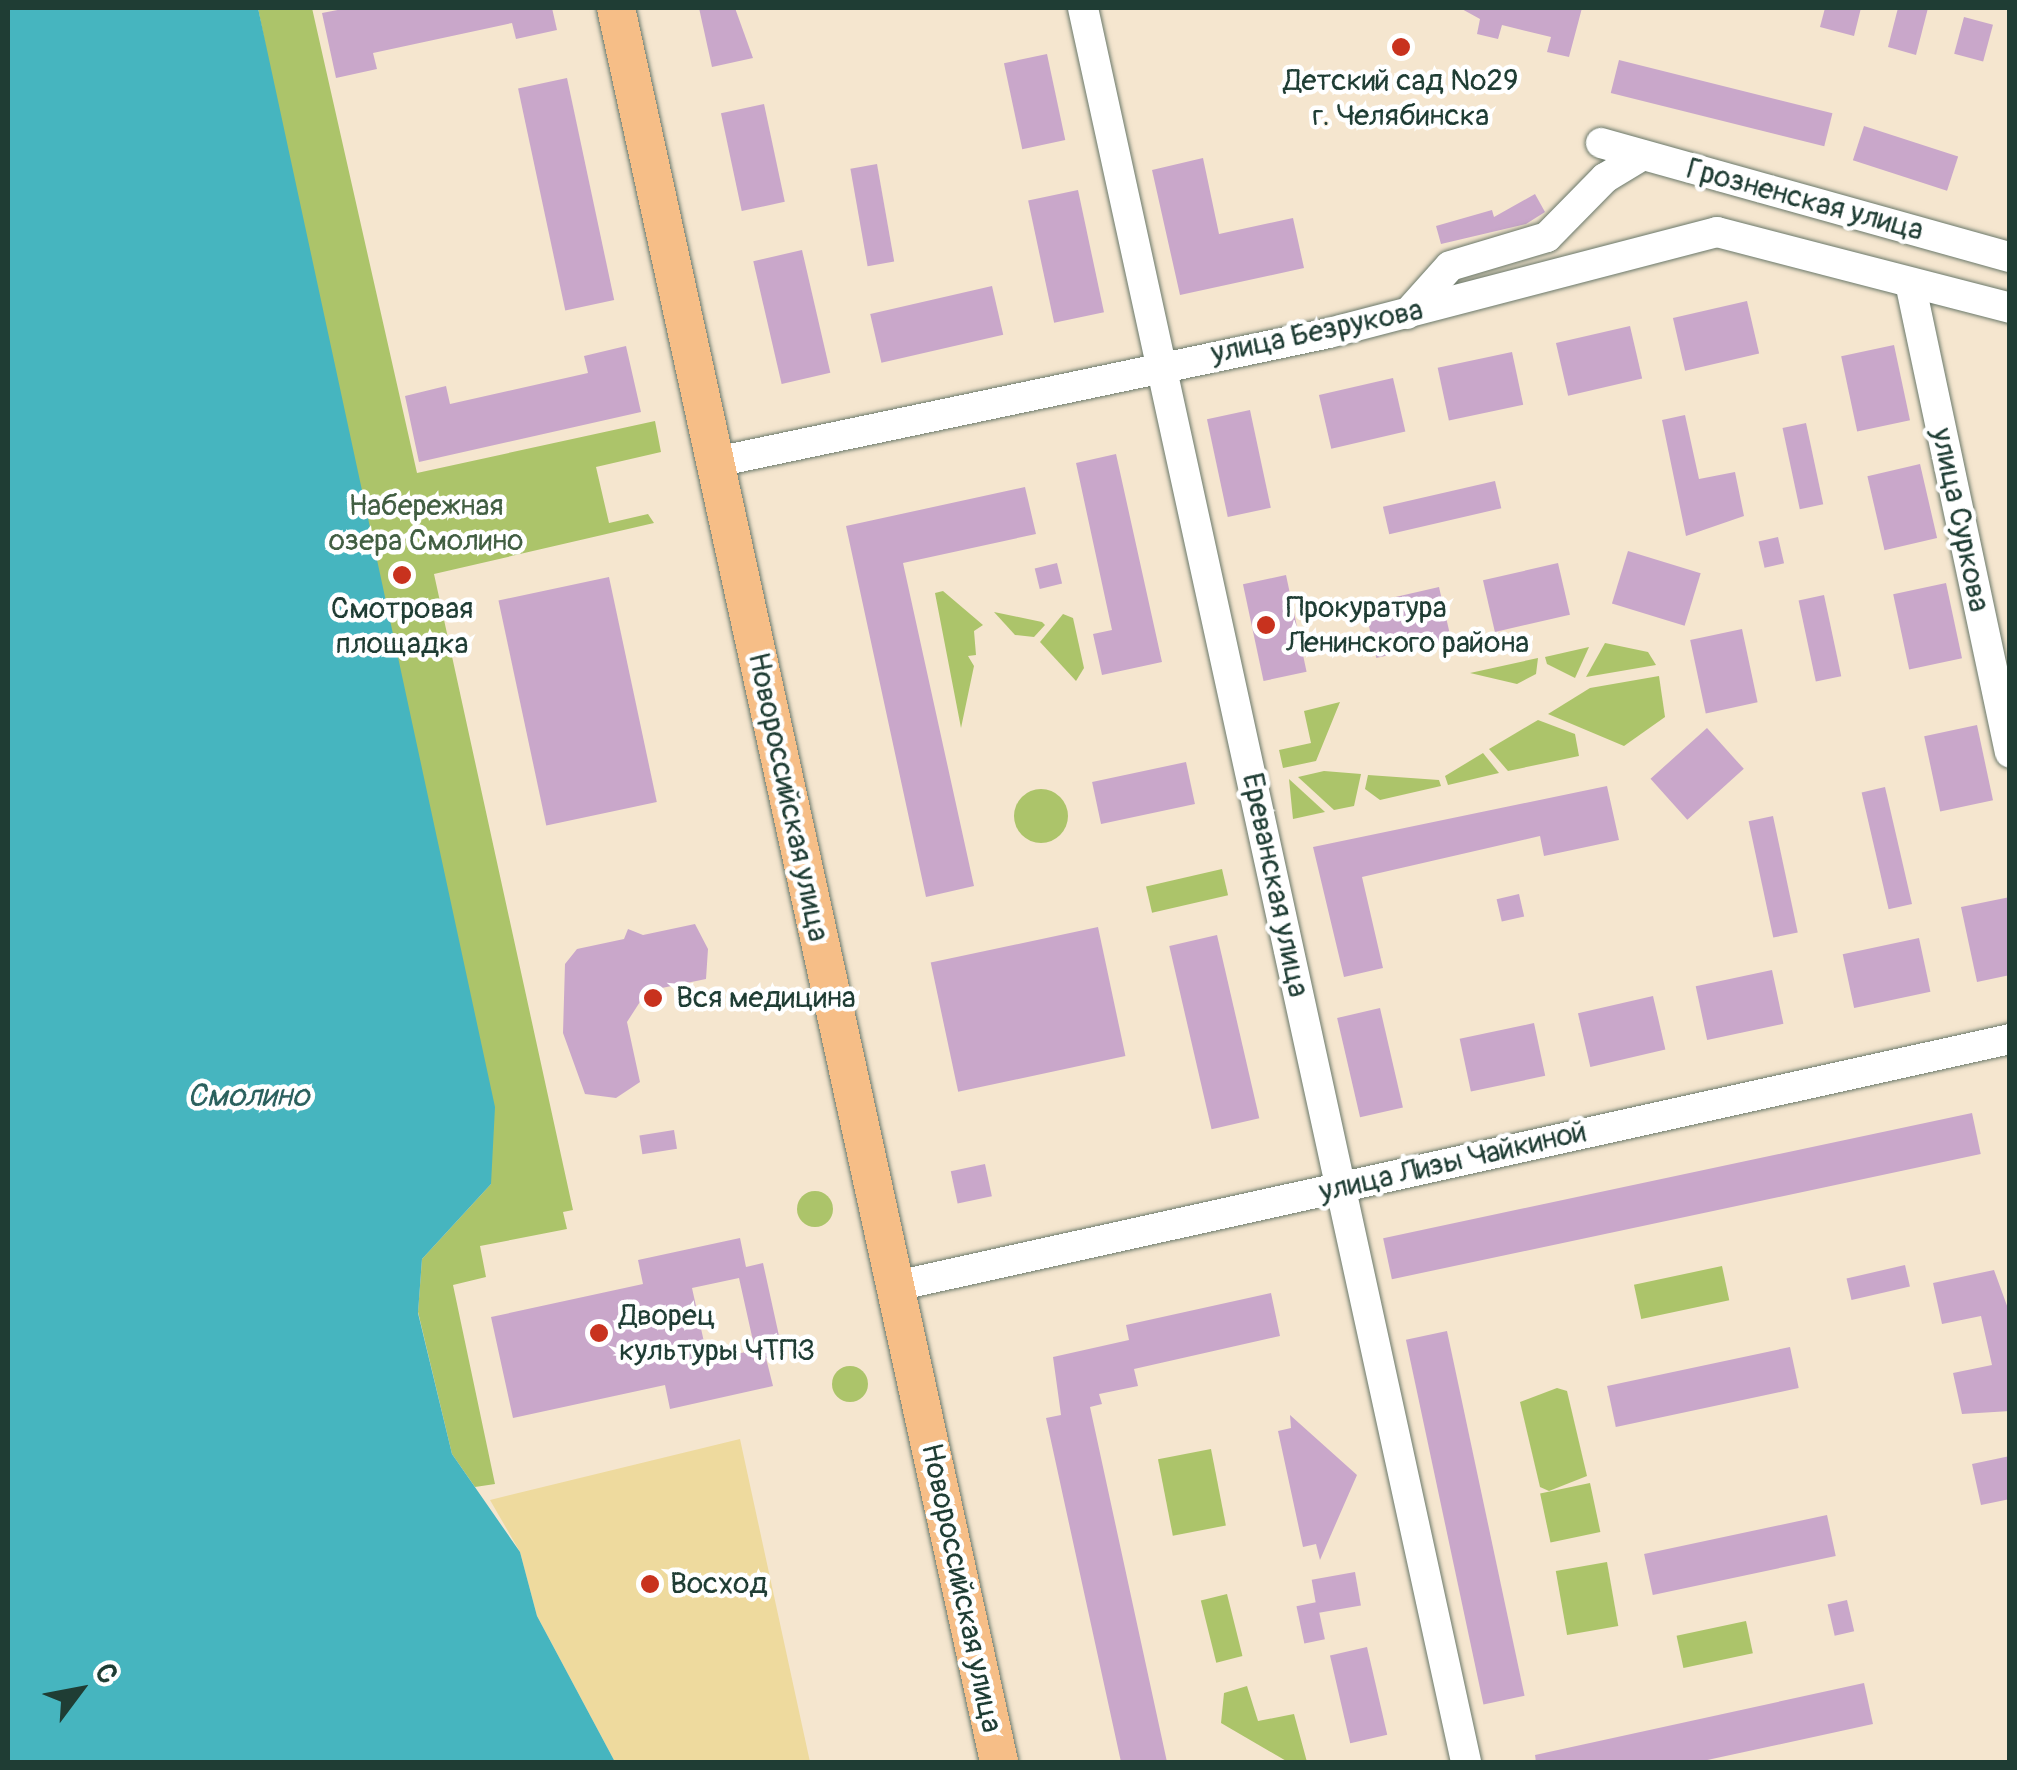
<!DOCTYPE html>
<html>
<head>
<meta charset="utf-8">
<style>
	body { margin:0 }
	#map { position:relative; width:2017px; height:1770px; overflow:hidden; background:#f5e6cf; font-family:Pangolin,sans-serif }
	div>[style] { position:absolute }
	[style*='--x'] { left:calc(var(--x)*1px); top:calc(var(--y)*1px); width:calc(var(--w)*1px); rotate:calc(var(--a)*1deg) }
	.green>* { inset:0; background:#acc46a; transform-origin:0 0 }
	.round { border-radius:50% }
	.sand>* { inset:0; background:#eeda9e }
	.water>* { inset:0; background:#46b5bf }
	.building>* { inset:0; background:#c9a7ca; transform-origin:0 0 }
	.roads { filter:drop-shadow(0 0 2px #6a786a) drop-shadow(0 0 2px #6a786a) }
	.minor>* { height:30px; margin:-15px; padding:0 15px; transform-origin:15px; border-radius:15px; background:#fff }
	.major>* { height:38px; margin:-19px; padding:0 19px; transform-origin:19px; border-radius:19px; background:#f6be87 }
	.dots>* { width:28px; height:28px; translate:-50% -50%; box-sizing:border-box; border:5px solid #fff; border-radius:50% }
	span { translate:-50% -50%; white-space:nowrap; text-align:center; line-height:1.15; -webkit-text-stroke:9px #fff; paint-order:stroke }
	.poi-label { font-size:30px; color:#1f3d34 }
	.left { translate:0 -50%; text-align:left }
	.street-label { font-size:30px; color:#1f3d34 }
	.park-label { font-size:30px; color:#425f42 }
	.water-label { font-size:32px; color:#2b615e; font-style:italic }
	.frame { position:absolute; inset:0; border:10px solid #1f3d34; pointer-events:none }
	.north { position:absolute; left:30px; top:1640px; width:100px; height:100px; -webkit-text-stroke:8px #fff; paint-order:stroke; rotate:58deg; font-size:28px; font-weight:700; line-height:40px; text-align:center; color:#1f3d34 }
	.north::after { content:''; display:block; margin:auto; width:35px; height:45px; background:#1f3d34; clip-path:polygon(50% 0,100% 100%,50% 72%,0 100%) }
</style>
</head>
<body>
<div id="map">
	<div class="green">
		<div style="clip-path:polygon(258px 8px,312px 8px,417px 473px,655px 421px,661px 452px,596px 467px,609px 523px,648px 514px,654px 523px,434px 574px,573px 1210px,563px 1212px,567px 1229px,480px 1246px,486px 1277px,453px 1285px,495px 1484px,475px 1487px,452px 1454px,418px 1312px,422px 1259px,491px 1184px)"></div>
		<div style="clip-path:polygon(943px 591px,983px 625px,974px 631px,976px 655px,968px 656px,974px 666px,961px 728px,935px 593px)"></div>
		<div style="clip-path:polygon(994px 612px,1042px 622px,1045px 625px,1034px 637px,1015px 635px)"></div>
		<div style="clip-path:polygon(1063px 614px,1073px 618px,1084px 668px,1076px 681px,1040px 642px)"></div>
		<div style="clip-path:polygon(1605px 643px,1648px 652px,1656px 665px,1586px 677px)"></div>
		<div style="clip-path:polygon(1589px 647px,1575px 678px,1547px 664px,1545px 657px)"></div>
		<div style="clip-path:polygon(1538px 658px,1536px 674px,1517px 684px,1470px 673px)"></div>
		<div style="clip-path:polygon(1659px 676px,1665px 717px,1624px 746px,1548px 714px,1590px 688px)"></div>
		<div style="clip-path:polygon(1340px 702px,1316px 761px,1283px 768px,1279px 750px,1311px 743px,1304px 711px)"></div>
		<div style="clip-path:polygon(1538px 720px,1575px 734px,1579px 756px,1508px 771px,1489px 749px)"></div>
		<div style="clip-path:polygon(1483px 753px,1499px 773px,1448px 785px,1445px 776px)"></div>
		<div style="clip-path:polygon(1324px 771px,1361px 774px,1354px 806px,1334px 810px,1298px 777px)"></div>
		<div style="clip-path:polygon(1368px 775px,1439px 780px,1441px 786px,1380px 800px,1365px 789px)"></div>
		<div style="clip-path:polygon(1289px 779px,1325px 812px,1293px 819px)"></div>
		<div class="round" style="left:1014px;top:789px;width:54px;height:54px"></div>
		<div style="left:1222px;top:869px;width:27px;height:78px;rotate:77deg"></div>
		<div class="round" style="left:797px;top:1191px;width:36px;height:36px"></div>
		<div style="left:1722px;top:1266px;width:35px;height:90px;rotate:78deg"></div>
		<div class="round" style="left:832px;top:1366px;width:36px;height:36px"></div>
		<div style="clip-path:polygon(1557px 1388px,1567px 1391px,1587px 1476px,1549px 1491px,1540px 1487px,1520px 1402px)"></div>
		<div style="left:1211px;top:1449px;width:78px;height:54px;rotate:79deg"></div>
		<div style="left:1590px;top:1483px;width:50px;height:51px;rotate:78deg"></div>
		<div style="left:1607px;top:1562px;width:65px;height:52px;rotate:80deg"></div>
		<div style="left:1227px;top:1594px;width:64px;height:27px;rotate:76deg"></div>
		<div style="left:1746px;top:1621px;width:33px;height:71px;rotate:78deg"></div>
		<div style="clip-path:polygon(1247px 1686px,1258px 1721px,1294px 1714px,1307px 1762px,1288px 1762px,1221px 1723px,1224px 1693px)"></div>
	</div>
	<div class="sand">
		<div style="clip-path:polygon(740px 1439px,810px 1762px,615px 1762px,537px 1616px,520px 1552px,490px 1500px)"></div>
	</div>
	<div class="water">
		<div style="clip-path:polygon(8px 8px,258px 8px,495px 1107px,491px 1184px,422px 1259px,418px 1313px,452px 1454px,520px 1552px,537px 1616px,615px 1762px,8px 1762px)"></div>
	</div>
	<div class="building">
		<div style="clip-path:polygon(348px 8px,552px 8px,557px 30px,516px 39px,512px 23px,373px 53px,377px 69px,336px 78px,322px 13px)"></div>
		<div style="clip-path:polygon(699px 8px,735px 8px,753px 58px,712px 67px)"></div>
		<div style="clip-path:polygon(1460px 8px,1582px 8px,1569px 57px,1547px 52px,1551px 37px,1502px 25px,1498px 39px,1477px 34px,1480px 19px)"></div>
		<div style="clip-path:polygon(1825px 8px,1861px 8px,1854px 36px,1820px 27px)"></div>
		<div style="clip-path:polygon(1898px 8px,1928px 8px,1916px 55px,1888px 47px)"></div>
		<div style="left:1964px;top:17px;width:30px;height:38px;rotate:15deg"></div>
		<div style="left:1047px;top:54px;width:88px;height:44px;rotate:78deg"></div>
		<div style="left:1619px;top:60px;width:220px;height:34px;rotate:14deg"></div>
		<div style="left:567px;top:78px;width:227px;height:50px;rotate:78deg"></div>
		<div style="left:764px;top:104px;width:100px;height:44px;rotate:78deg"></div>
		<div style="left:1864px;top:126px;width:99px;height:36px;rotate:18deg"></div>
		<div style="clip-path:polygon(1203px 158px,1219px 234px,1293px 218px,1304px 268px,1180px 295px,1152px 170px)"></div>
		<div style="left:877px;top:164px;width:99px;height:27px;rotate:80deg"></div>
		<div style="left:1078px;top:190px;width:125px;height:51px;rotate:78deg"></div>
		<div style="clip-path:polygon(1535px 194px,1545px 212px,1526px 224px,1441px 244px,1436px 226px,1492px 210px,1494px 217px)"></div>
		<div style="left:802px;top:250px;width:126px;height:50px;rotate:77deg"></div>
		<div style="left:992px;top:286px;width:50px;height:125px;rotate:77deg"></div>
		<div style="left:1747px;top:301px;width:54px;height:76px;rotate:77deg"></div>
		<div style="left:1630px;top:326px;width:54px;height:76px;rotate:77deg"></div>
		<div style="left:1894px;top:345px;width:77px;height:54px;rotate:78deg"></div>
		<div style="clip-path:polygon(626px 346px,641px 412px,419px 462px,405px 396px,446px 386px,450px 404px,588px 373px,584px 356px)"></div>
		<div style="left:1512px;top:352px;width:54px;height:76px;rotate:78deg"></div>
		<div style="left:1393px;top:378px;width:55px;height:76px;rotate:77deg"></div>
		<div style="left:1250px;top:410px;width:100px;height:44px;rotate:78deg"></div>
		<div style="clip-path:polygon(1685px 415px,1699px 479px,1735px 472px,1744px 516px,1686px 536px,1662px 420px)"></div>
		<div style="left:1806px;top:423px;width:83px;height:24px;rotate:78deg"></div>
		<div style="clip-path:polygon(1116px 454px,1162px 662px,1102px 675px,1093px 634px,1112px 630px,1076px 463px)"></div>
		<div style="left:1920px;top:464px;width:76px;height:54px;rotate:77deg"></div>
		<div style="left:1495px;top:481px;width:28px;height:115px;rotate:77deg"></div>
		<div style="clip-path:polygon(1025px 487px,1036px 534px,903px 563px,974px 886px,926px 897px,846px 526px)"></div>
		<div style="left:1778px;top:537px;width:27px;height:20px;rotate:77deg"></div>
		<div style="left:1628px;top:551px;width:76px;height:55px;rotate:17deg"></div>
		<div style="left:1057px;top:563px;width:21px;height:23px;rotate:76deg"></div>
		<div style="left:1558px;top:563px;width:53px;height:77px;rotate:77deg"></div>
		<div style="left:1286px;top:575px;width:99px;height:44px;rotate:78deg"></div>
		<div style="left:609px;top:577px;width:230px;height:113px;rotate:78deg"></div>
		<div style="left:1946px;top:583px;width:77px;height:54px;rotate:78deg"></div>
		<div style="left:1439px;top:587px;width:55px;height:77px;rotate:77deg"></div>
		<div style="left:1824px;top:595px;width:83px;height:26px;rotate:78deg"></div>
		<div style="left:1742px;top:629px;width:75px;height:53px;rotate:78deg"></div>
		<div style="left:1977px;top:725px;width:77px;height:54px;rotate:78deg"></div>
		<div style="left:1707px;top:728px;width:55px;height:76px;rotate:48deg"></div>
		<div style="left:1186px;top:762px;width:43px;height:96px;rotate:78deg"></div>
		<div style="clip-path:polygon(1607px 786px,1619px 840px,1544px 856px,1540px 836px,1362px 877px,1383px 968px,1344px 977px,1313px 847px)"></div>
		<div style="left:1885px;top:787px;width:120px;height:24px;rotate:77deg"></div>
		<div style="left:1773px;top:816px;width:119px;height:25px;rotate:78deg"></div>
		<div style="left:1519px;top:894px;width:23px;height:23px;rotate:77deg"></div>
		<div style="clip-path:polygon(2010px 897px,2010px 975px,1977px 982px,1961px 907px)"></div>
		<div style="clip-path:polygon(695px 924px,708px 949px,706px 979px,647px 991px,627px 1022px,640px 1082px,616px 1098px,585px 1094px,563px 1033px,565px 964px,577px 949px,624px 939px,628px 929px,643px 935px)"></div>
		<div style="left:1098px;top:927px;width:132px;height:171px;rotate:78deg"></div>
		<div style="left:1217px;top:935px;width:188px;height:49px;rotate:77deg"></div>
		<div style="left:1919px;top:938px;width:55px;height:78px;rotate:78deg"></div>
		<div style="left:1772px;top:970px;width:55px;height:78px;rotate:78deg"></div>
		<div style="left:1653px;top:996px;width:55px;height:77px;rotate:77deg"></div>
		<div style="left:1380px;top:1008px;width:102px;height:44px;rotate:77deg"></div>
		<div style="left:1534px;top:1023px;width:54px;height:76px;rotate:78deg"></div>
		<div style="left:1972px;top:1113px;width:42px;height:602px;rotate:78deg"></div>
		<div style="left:674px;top:1130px;width:19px;height:35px;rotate:81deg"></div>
		<div style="left:985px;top:1164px;width:33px;height:35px;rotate:78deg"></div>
		<div style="clip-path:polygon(evenodd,740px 1238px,746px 1267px,763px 1263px,783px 1354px,766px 1358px,773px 1386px,670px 1409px,665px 1385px,513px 1418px,491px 1317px,643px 1284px,638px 1260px,740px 1238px,739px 1278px,755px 1350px,708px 1360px,692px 1288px,739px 1278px)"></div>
		<div style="left:1905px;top:1265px;width:22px;height:60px;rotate:77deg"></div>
		<div style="clip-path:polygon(1994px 1270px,2010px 1314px,2010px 1411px,1962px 1414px,1953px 1373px,1992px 1365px,1981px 1316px,1942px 1324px,1933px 1283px)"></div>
		<div style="clip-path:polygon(1271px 1293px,1280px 1336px,1134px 1369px,1138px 1386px,1099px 1394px,1102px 1404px,1090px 1407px,1167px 1762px,1121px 1762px,1046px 1418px,1061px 1415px,1053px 1357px,1129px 1340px,1126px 1325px)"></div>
		<div style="left:1447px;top:1331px;width:373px;height:42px;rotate:78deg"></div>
		<div style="left:1790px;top:1347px;width:42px;height:187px;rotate:78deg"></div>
		<div style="clip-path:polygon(1290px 1415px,1357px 1475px,1320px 1560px,1316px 1544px,1303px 1547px,1278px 1431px,1291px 1428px)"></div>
		<div style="clip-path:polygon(2010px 1456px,2010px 1499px,1981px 1505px,1972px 1464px)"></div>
		<div style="left:1827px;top:1515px;width:42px;height:187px;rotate:78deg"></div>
		<div style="left:1355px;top:1572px;width:34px;height:44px;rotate:80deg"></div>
		<div style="left:1847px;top:1600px;width:32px;height:20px;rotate:77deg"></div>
		<div style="left:1317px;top:1602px;width:38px;height:21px;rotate:78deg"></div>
		<div style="left:1367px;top:1647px;width:90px;height:38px;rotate:77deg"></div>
		<div style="clip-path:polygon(1864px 1683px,1873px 1724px,1698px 1762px,1536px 1762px,1535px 1755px)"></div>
	</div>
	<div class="roads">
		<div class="minor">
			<div style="--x:1083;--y:8;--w:1795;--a:77.68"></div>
			<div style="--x:1601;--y:143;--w:425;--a:15.6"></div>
			<div style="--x:1911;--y:287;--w:476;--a:78"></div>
			<div style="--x:1407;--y:314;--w:64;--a:-48.1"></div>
			<div style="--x:1450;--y:266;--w:101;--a:-16.6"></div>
			<div style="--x:1547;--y:237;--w:83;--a:-45.5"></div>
			<div style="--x:1605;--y:178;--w:44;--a:-31.2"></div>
			<div style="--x:716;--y:462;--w:626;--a:-11.88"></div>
			<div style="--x:1329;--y:333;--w:401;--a:-14.6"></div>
			<div style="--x:1717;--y:232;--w:303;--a:14.5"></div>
			<div style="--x:896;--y:1286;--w:1141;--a:-12.5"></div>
		</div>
		<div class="major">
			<div style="--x:616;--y:8;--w:1795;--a:77.68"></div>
		</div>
	</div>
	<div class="dots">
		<div style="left:1401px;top:47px;background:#c8321e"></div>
		<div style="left:402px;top:575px;background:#c8321e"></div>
		<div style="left:1266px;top:625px;background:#c8321e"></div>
		<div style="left:653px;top:998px;background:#c8321e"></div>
		<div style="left:599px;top:1333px;background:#c8321e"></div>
		<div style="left:650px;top:1584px;background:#c8321e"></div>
	</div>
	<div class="poi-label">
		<span style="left:1401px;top:98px">Детский сад №29<br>г. Челябинска</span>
		<span class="left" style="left:1286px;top:625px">Прокуратура<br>Ленинского района</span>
		<span style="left:402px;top:626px">Смотровая<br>площадка</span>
		<span class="left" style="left:676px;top:998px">Вся медицина</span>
		<span class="left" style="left:619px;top:1333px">Дворец<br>культуры ЧТПЗ</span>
		<span class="left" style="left:670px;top:1584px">Восход</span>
	</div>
	<div class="street-label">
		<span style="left:1805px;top:200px;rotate:15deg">Грозненская улица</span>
		<span style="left:1317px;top:332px;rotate:-12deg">улица Безрукова</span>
		<span style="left:1960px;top:520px;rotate:78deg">улица Суркова</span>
		<span style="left:788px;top:797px;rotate:78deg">Новороссийская улица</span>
		<span style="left:1275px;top:885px;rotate:78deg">Ереванская улица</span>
		<span style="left:1453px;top:1162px;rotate:-13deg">улица Лизы Чайкиной</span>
		<span style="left:961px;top:1588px;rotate:78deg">Новороссийская улица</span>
	</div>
	<div class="park-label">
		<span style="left:426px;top:523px">Набережная<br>озера Смолино</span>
	</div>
	<div class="water-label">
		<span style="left:248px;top:1096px">Смолино</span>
	</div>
	<div class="frame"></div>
	<div class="north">С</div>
</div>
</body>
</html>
